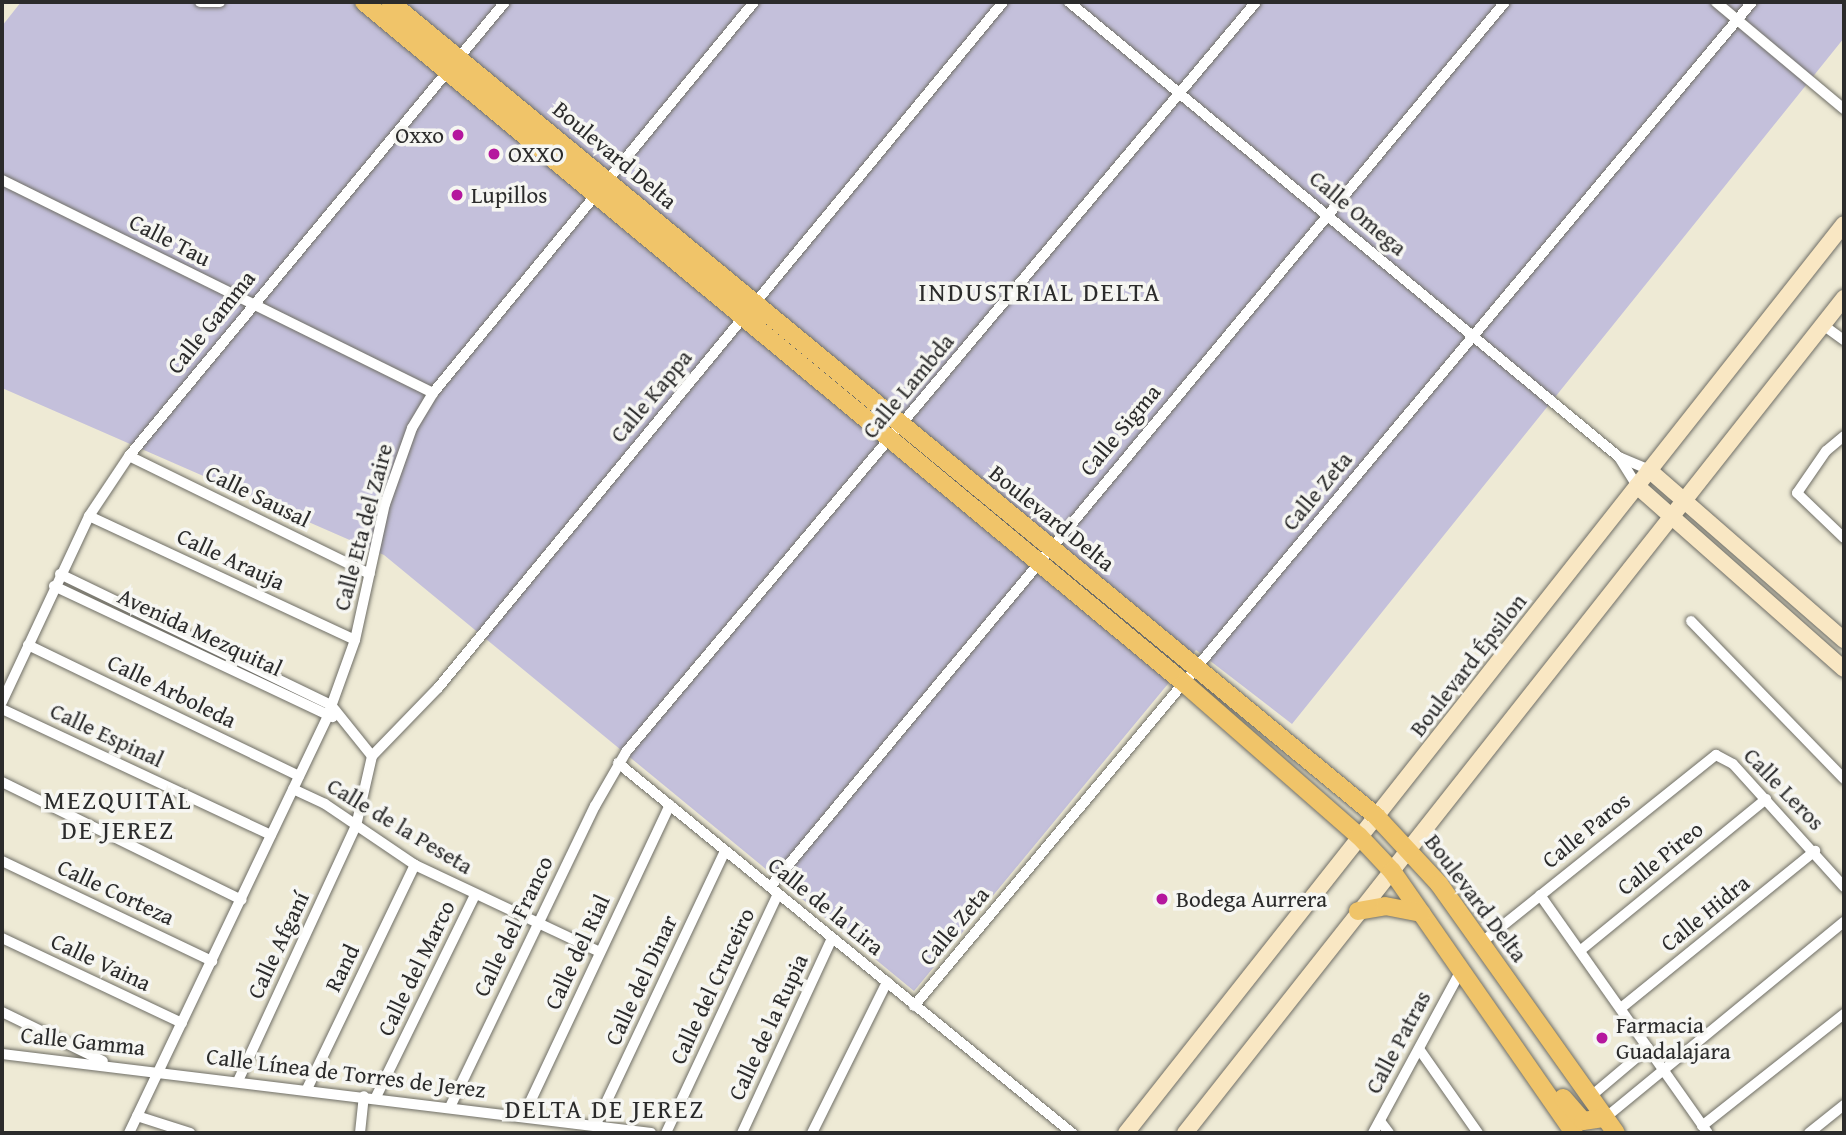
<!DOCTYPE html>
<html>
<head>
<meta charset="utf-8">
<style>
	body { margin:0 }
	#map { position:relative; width:1846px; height:1135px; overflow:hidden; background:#eeead5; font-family:"Gentium Book Plus",serif }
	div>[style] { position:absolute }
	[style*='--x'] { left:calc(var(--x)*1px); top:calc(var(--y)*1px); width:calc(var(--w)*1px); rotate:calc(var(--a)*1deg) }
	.industrial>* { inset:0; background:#c4c0db }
	.roads { filter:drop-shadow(0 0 2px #6f6e66) drop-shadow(0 0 2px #6f6e66) }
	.street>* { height:10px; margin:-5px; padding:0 5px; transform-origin:5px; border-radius:5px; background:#fff }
	.secondary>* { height:16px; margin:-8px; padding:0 8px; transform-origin:8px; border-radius:8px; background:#f9e7c3 }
	.primary>* { height:18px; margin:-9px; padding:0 9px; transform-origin:9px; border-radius:9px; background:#f0c469 }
	.dots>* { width:19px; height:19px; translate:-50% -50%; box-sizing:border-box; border:4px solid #f6f6f2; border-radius:50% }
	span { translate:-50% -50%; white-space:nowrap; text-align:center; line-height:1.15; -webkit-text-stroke:7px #f6f6f2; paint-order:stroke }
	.poi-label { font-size:23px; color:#2b2b2b }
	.right { translate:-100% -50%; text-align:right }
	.left { translate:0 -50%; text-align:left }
	.street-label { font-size:23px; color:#2b2b2b }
	.quarter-label { font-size:26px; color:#2b2b2b; letter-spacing:2px }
	.frame { position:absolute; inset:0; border:4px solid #2b2b2b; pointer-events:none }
</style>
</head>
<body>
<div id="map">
	<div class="industrial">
		<div style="clip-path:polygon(21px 2px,1844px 2px,1844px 38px,1292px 724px,1196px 650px,914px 991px,384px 555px,2px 388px,2px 26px)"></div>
	</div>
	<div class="roads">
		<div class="street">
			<div style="--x:200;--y:2;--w:20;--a:0"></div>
			<div style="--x:1069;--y:2;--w:714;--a:39.6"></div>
			<div style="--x:1619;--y:457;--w:33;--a:23"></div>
			<div style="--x:1716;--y:2;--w:167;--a:39.9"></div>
			<div style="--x:2;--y:180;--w:481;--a:26.3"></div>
			<div style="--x:1823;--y:325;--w:26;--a:36"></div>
			<div style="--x:1844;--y:436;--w:23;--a:140"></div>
			<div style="--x:1826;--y:451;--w:51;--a:124.6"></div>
			<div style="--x:1797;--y:493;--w:65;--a:43.8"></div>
			<div style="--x:129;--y:456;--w:268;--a:26.1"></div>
			<div style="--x:1619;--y:457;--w:34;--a:58"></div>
			<div style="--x:89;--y:516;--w:293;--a:25"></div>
			<div style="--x:60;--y:574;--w:301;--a:25.8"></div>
			<div style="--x:331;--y:705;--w:65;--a:51.2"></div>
			<div style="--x:54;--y:586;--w:308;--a:25.2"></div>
			<div style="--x:1691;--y:621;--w:220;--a:45.9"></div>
			<div style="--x:28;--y:645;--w:301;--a:25.8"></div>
			<div style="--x:2;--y:702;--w:205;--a:-64.9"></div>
			<div style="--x:89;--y:516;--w:72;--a:-56.3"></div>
			<div style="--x:129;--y:456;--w:589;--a:-50.37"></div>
			<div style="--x:2;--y:709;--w:297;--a:25.1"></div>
			<div style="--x:618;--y:763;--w:586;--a:39.18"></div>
			<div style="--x:2;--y:782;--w:267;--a:26.2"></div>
			<div style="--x:293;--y:789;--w:35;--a:25"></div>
			<div style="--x:325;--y:804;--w:109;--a:34.1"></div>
			<div style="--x:415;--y:865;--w:204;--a:25.2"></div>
			<div style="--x:2;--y:861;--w:233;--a:25.5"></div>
			<div style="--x:770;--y:887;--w:1150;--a:-50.29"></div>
			<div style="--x:1540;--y:895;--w:291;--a:54.8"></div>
			<div style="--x:2;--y:938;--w:199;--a:25.3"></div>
			<div style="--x:1481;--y:943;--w:301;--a:-38.7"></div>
			<div style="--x:1716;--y:755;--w:19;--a:28"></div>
			<div style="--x:1733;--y:764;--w:166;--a:47.9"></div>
			<div style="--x:1581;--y:950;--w:239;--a:-39.2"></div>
			<div style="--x:914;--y:1006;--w:1308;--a:-50.15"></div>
			<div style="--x:1621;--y:1008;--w:250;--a:-39"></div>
			<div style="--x:2;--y:1012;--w:112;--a:25.9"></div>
			<div style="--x:1419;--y:1049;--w:103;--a:54.9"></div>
			<div style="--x:2;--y:1054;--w:654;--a:6.94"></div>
			<div style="--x:238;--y:1081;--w:281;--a:-65.2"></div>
			<div style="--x:356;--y:826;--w:72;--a:-77.1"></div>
			<div style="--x:372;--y:756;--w:95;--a:-45.9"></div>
			<div style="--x:438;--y:688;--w:889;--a:-50.52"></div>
			<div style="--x:307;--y:1089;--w:249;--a:-64.3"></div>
			<div style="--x:376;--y:1097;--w:225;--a:-63.9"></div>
			<div style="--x:1590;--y:1097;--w:76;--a:-40.2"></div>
			<div style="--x:450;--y:1107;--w:334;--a:-64.3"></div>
			<div style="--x:595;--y:806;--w:62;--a:-60.1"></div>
			<div style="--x:626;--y:752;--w:979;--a:-49.97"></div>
			<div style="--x:137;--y:1116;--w:56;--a:17.8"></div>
			<div style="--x:523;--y:1117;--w:345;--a:-64.8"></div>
			<div style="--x:1605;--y:1118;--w:309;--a:-39.4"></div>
			<div style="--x:1380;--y:1121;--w:15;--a:53"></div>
			<div style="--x:595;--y:1126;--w:304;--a:-64.7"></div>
			<div style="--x:1702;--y:1126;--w:181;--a:-38.3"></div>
			<div style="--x:129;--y:1133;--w:463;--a:-64.5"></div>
			<div style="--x:328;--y:715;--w:80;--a:-70.2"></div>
			<div style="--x:355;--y:640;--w:139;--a:-77.6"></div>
			<div style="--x:385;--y:504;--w:81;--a:-70.4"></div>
			<div style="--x:412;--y:428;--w:41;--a:-59"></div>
			<div style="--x:433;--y:393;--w:506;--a:-50.61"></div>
			<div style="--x:360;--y:1133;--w:37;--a:-84"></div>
			<div style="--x:666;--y:1133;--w:264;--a:-64.9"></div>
			<div style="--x:742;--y:1133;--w:215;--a:-65.2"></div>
			<div style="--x:812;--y:1133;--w:169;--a:-63.6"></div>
			<div style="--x:1373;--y:1133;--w:185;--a:-61.6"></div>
			<div style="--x:1809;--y:1133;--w:45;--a:-38.7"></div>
		</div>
		<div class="secondary">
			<div style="--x:1649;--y:470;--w:259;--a:41.1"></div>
			<div style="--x:1637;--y:486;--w:276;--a:41.5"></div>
			<div style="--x:1126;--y:1133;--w:1158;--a:-51.7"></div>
			<div style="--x:1185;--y:1133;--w:1064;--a:-51.72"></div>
		</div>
		<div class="primary">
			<div style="--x:364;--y:2;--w:1066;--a:39.71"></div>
			<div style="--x:1184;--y:683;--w:232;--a:41.2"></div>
			<div style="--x:1359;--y:836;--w:48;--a:46.7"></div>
			<div style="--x:1392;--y:871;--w:319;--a:55.2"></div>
			<div style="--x:390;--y:2;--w:1279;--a:39.54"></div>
			<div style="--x:1376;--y:816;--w:93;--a:47.2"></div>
			<div style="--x:1439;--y:884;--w:305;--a:54.6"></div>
			<div style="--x:1358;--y:911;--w:27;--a:-10"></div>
			<div style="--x:1385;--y:906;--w:37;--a:11"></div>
			<div style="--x:1563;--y:1098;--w:30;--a:49"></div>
			<div style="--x:1583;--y:1121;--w:22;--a:-8"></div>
		</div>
	</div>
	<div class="dots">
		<div style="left:458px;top:135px;background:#b5179e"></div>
		<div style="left:494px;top:154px;background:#b5179e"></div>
		<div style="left:457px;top:195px;background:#b5179e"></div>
		<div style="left:1162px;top:899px;background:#b5179e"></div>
		<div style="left:1602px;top:1038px;background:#b5179e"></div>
	</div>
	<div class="poi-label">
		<span class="right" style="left:444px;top:135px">Oxxo</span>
		<span class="left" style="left:508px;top:154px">OXXO</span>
		<span class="left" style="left:471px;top:195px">Lupillos</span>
		<span class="left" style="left:1176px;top:899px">Bodega Aurrera</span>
		<span class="left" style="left:1616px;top:1038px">Farmacia<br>Guadalajara</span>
	</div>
	<div class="street-label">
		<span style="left:615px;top:155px;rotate:40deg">Boulevard Delta</span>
		<span style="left:1358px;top:213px;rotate:40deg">Calle Omega</span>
		<span style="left:170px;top:240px;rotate:27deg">Calle Tau</span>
		<span style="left:211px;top:322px;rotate:-51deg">Calle Gamma</span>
		<span style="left:908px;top:386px;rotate:-50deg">Calle Lambda</span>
		<span style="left:651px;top:396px;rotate:-50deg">Calle Kappa</span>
		<span style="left:1120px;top:430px;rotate:-50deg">Calle Sigma</span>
		<span style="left:1317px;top:491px;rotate:-50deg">Calle Zeta</span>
		<span style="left:258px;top:496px;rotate:26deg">Calle Sausal</span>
		<span style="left:1052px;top:518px;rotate:39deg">Boulevard Delta</span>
		<span style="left:363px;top:527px;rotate:-75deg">Calle Eta del Zaire</span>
		<span style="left:231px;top:559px;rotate:25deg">Calle Arauja</span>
		<span style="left:200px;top:632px;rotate:25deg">Avenida Mezquital</span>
		<span style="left:1468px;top:665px;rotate:-52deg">Boulevard Épsilon</span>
		<span style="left:172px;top:691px;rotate:26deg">Calle Arboleda</span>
		<span style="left:107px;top:735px;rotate:25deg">Calle Espinal</span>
		<span style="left:1784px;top:789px;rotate:46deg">Calle Leros</span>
		<span style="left:400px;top:826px;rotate:31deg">Calle de la Peseta</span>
		<span style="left:1586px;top:830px;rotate:-39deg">Calle Paros</span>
		<span style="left:1660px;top:858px;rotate:-39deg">Calle Pireo</span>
		<span style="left:116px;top:892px;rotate:25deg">Calle Corteza</span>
		<span style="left:1476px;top:898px;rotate:53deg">Boulevard Delta</span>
		<span style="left:826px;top:906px;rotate:39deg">Calle de la Lira</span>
		<span style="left:1705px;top:913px;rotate:-39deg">Calle Hidra</span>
		<span style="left:513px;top:926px;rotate:-64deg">Calle del Franco</span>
		<span style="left:954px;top:926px;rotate:-50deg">Calle Zeta</span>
		<span style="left:278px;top:945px;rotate:-65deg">Calle Afganí</span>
		<span style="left:577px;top:952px;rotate:-65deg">Calle del Rial</span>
		<span style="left:101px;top:962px;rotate:25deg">Calle Vaina</span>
		<span style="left:342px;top:968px;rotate:-64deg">Rand</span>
		<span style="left:416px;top:968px;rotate:-64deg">Calle del Marco</span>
		<span style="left:641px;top:980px;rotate:-65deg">Calle del Dinar</span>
		<span style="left:712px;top:986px;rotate:-65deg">Calle del Cruceiro</span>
		<span style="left:768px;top:1027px;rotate:-65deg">Calle de la Rupia</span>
		<span style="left:83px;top:1041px;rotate:6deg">Calle Gamma</span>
		<span style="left:1398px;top:1042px;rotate:-62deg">Calle Patras</span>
		<span style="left:346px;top:1073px;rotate:7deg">Calle Línea de Torres de Jerez</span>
	</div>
	<div class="quarter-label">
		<span style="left:1040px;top:292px">INDUSTRIAL DELTA</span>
		<span style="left:118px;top:815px">MEZQUITAL<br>DE JEREZ</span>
		<span style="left:605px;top:1109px">DELTA DE JEREZ</span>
	</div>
	<div class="frame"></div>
</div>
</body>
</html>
